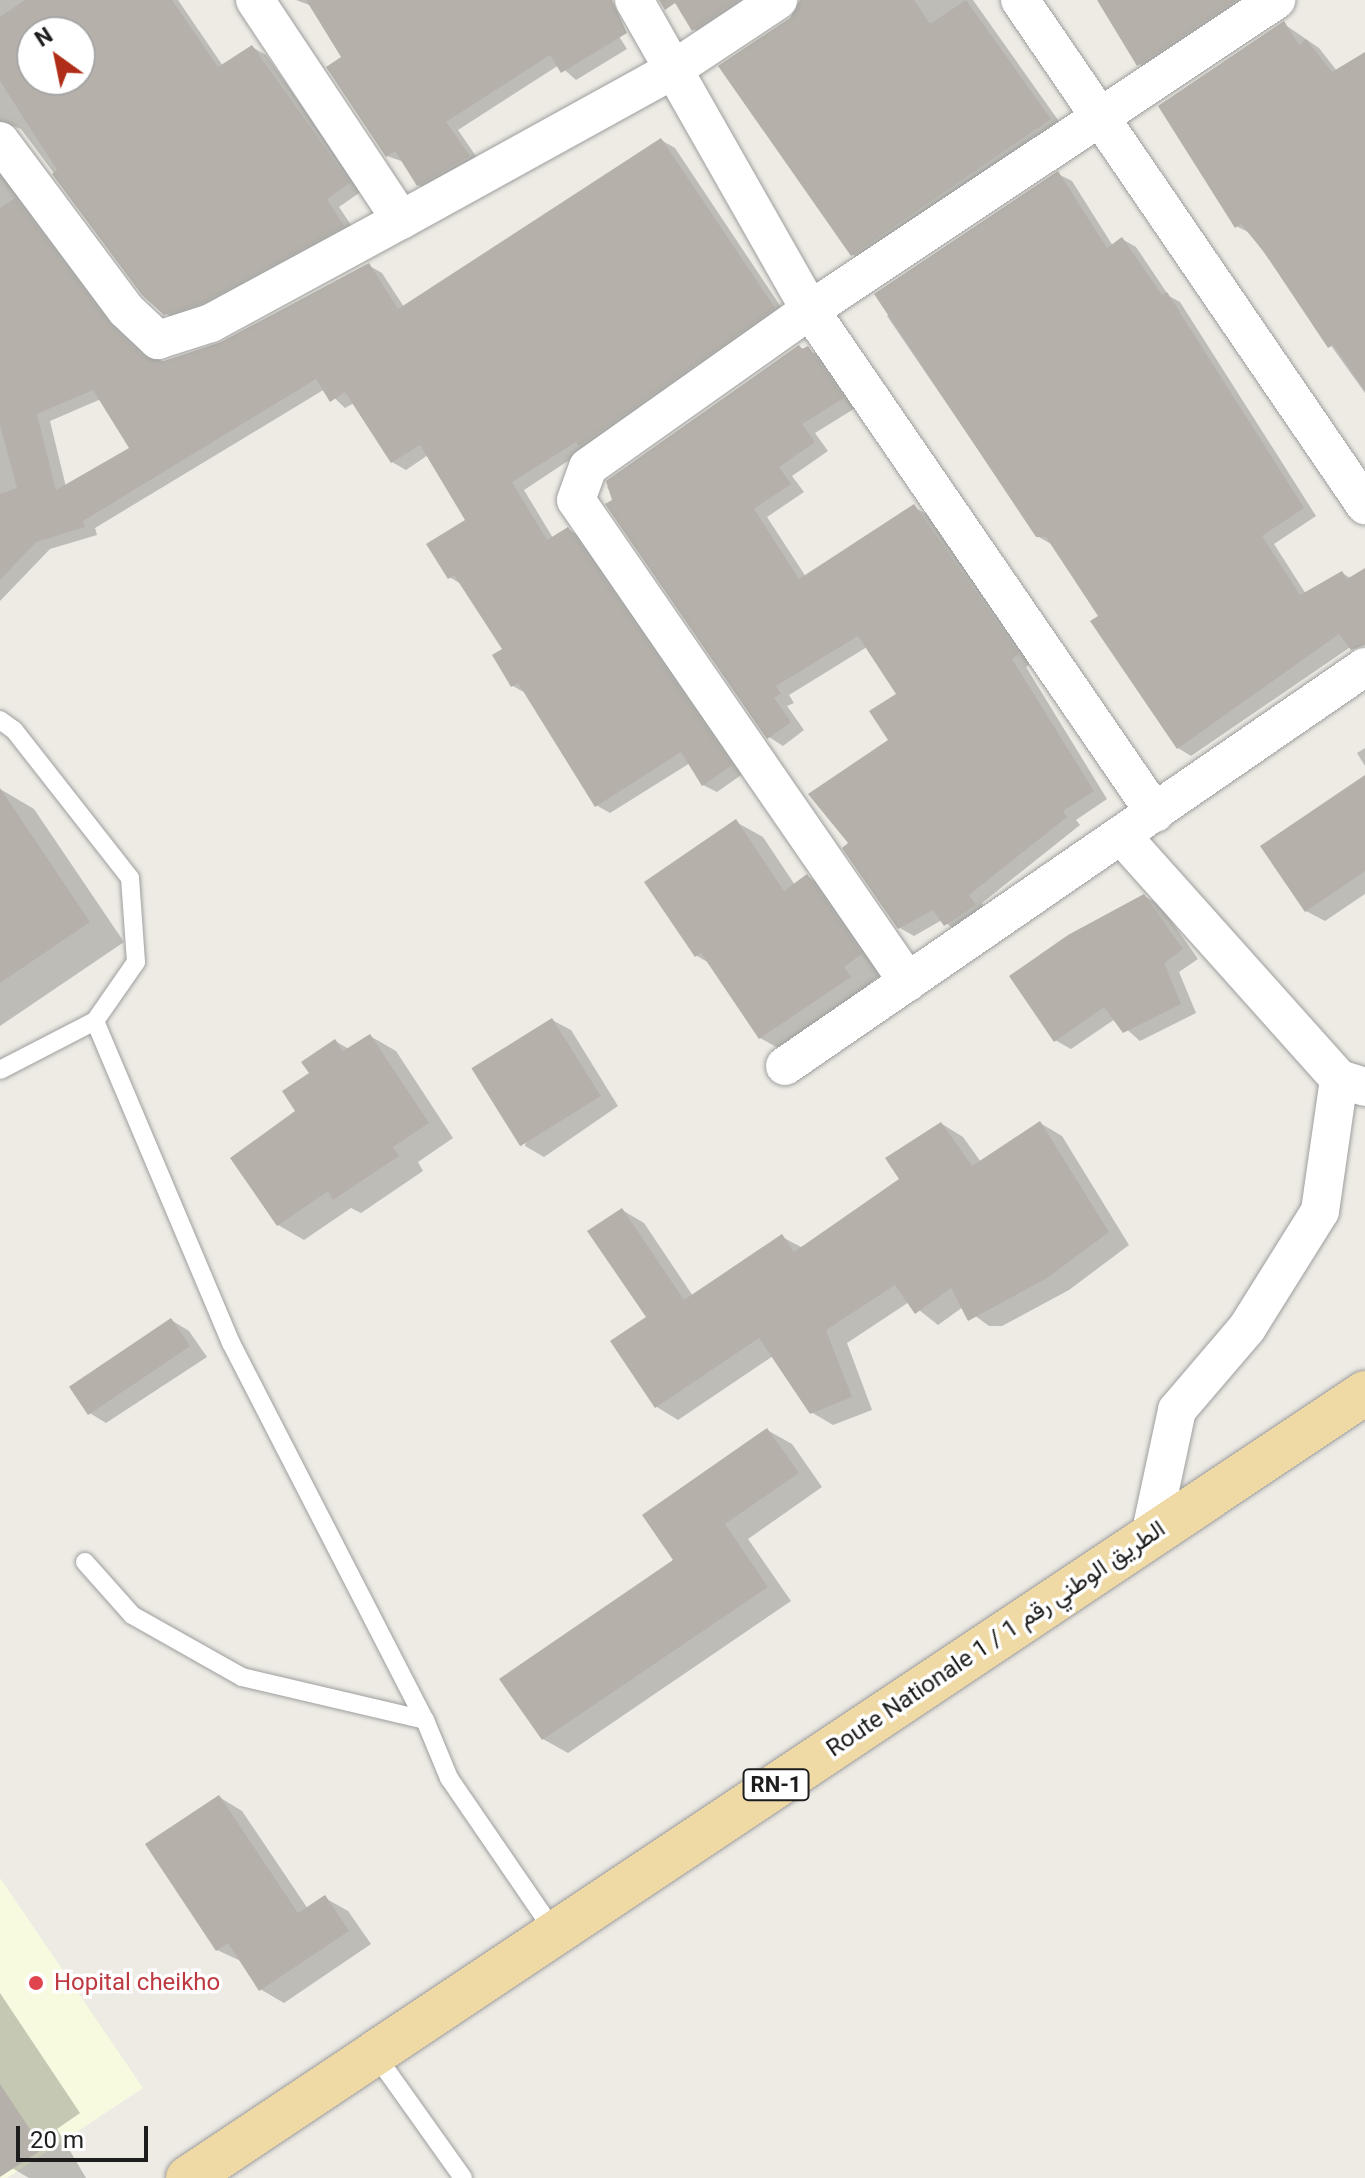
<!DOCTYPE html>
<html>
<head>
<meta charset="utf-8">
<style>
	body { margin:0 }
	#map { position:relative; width:1365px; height:2178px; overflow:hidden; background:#edebe4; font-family:Roboto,Vazirmatn,sans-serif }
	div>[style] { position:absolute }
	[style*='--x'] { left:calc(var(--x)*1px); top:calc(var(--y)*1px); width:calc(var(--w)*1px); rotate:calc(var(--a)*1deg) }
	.education>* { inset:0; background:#f7fadf }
	.shadow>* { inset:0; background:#0003 }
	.building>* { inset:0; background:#b5b1aa; transform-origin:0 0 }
	.roads { filter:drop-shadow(0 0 2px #9e9e9e) drop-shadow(0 0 2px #9e9e9e) }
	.service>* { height:18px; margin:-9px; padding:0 9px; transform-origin:9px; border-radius:9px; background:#fff }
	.minor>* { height:38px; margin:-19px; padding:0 19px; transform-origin:19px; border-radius:19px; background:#fff }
	.primary>* { height:44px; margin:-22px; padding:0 22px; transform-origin:22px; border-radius:22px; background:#efdaa6 }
	.dots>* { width:22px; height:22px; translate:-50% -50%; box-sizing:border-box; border:4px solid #fff; border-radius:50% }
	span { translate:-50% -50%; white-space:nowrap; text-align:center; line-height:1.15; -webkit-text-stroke:7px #fff; paint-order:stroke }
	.shield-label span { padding:2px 6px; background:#fff; border:2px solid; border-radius:6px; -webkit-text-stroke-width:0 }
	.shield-label { font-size:22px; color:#1d1d1d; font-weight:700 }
	.street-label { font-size:24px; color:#1d1d1d }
	.health-label { font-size:24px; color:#be3a42 }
	.left { translate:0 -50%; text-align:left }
	.north { position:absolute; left:16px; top:16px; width:80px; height:80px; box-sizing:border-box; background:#fff; border:2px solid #a5a5a5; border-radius:50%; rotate:327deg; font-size:22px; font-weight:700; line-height:32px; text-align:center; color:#1d1d1d }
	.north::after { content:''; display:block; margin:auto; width:28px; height:36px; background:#b02e19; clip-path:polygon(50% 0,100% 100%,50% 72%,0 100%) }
	.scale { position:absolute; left:16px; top:2126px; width:132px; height:36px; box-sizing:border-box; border:4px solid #1d1d1d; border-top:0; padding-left:10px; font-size:24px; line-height:28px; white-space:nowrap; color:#1d1d1d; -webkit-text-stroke:6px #fff; paint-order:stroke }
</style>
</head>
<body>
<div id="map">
	<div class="education">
		<div style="clip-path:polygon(0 1878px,143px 2088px,7px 2178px,0 2178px)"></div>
	</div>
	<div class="shadow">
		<div style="clip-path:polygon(evenodd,0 0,178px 0,223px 66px,252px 47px,266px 55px,362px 191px,339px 207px,357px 234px,179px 322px,165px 313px,144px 294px,21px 129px,13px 126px,0 133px,0 0,32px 32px,80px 32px,80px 80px,32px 80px,32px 32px)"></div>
		<div style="clip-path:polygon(296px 0,596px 0,627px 49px,576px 80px,559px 65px,458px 130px,482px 165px,432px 193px,418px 185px,404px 162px,387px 156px,344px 58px,312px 6px)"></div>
		<div style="clip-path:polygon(674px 0,762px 0,706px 37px,693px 29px)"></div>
		<div style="clip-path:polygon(802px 0,973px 0,1063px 127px,866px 262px,853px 255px,792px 19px)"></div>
		<div style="clip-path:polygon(1109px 0,1256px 0,1150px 71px,1139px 64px)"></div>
		<div style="clip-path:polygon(1284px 24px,1319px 48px,1365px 107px,1365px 393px,1250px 233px,1236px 226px)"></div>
		<div style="clip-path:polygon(evenodd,661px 140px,675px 148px,787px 316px,524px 490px,553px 538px,568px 529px,581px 537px,744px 773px,717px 792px,703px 785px,690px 763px,610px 813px,596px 805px,527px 694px,513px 686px,505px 649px,463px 585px,449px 577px,468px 521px,428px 455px,406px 470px,392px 462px,354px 403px,345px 408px,325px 389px,95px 528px,97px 535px,50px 549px,0 601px,0 165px,122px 333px,157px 363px,222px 344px,368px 265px,382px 273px,404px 307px,661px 140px,101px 399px,131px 449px,66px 487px,50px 421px,101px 399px)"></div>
		<div style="clip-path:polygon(1058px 174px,1072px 181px,1113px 246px,1122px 239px,1136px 247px,1169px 296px,1180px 302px,1316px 516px,1274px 544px,1306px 594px,1342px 573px,1352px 579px,1365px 570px,1365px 637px,1191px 756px,1178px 748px,1100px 616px,1051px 544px,1037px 536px,887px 316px)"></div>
		<div style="clip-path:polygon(799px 347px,822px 356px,857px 407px,815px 433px,828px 451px,792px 476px,804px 492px,767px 517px,806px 577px,914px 507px,928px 515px,1032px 663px,1026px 667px,1107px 799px,1076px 820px,1080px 825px,982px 903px,989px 914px,959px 933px,942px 920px,914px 936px,900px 928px,851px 844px,891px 741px,898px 695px,867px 647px,789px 695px,794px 703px,787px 706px,804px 730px,783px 746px,769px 737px,607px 487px)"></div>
		<div style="clip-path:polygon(1365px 748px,1365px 766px,1357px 753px)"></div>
		<div style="clip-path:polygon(1365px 777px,1365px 894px,1325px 921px,1306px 911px)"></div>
		<div style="clip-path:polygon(0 789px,34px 809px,124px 942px,0 1026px)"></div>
		<div style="clip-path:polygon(736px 822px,763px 837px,795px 885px,807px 876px,834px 892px,888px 970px,870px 983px,876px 993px,787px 1053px,760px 1038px,711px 964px,697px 956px)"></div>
		<div style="clip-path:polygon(1144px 896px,1160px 905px,1198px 959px,1179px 972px,1196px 1013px,1140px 1041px,1115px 1019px,1071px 1049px,1055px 1040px)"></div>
		<div style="clip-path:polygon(552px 1020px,571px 1030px,618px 1106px,544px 1157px,525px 1146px)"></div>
		<div style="clip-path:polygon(370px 1036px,396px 1051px,453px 1138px,418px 1162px,423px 1171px,361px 1213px,351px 1208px,304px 1240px,278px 1225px,298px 1111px,312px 1074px,335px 1041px,349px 1049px)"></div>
		<div style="clip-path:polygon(1040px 1123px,1062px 1136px,1129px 1245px,1069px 1290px,1002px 1326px,989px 1326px,963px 1307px,938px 1325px,909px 1302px,847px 1343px,872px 1410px,833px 1425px,811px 1412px,773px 1356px,678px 1420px,657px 1407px,612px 1342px,648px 1317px,622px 1210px,644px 1223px,693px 1296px,782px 1237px,803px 1248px,902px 1180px,942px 1124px,963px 1137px,981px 1162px)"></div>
		<div style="clip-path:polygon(171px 1320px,189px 1331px,207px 1357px,106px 1423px,88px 1412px)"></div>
		<div style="clip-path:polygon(767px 1430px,792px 1444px,822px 1487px,748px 1539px,791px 1601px,568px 1753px,543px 1739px)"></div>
		<div style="clip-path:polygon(219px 1797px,242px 1811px,308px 1909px,325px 1898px,348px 1911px,371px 1944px,284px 2003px,260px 1989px,243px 1962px,217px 1950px)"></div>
		<div style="clip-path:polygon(0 1993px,80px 2113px,57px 2129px,86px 2178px,29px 2178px,0 2161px)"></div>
	</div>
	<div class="building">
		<div style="clip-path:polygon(evenodd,25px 0,172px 0,218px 67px,252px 45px,350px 183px,327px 199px,344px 226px,202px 303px,164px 315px,142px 295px,52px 174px,57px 170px,0 81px,0 17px,25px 0,32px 32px,80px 32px,80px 80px,32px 80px,32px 32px)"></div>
		<div style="clip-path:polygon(306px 0,612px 0,627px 33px,561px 73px,550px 55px,446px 122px,470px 156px,417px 186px,395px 151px,386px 157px,326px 67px,341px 57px)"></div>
		<div style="clip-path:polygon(659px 0,738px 0,692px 31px,675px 3px,665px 10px)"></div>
		<div style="clip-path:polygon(800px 0,914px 0,930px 24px,966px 0,1051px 119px,851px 256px,718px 66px,790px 18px)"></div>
		<div style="clip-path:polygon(1097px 0,1236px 0,1137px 66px)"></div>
		<div style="clip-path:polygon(1284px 21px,1299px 45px,1306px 39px,1332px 72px,1365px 52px,1365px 391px,1333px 345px,1328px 348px,1264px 252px,1241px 224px,1235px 228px,1158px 106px)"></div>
		<div style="clip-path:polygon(evenodd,661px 138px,775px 308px,579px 446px,576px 442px,512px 482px,547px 540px,568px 527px,732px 765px,702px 786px,681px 752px,595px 807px,518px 683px,511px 687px,492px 655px,502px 649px,454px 575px,448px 579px,426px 544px,465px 520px,420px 445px,391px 463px,345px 392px,330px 402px,316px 379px,83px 521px,85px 527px,36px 542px,0 580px,0 494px,17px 488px,0 425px,0 208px,15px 198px,111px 326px,144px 357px,164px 361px,221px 342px,369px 263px,398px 309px,661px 138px,93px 390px,129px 448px,56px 490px,37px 414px,93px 390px)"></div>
		<div style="clip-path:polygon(1058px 171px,1107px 248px,1122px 237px,1162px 295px,1167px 292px,1304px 508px,1262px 536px,1300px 595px,1342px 571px,1347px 579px,1365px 568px,1365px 645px,1351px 650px,1339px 634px,1177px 749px,1090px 621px,1098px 616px,1046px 537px,1036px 537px,874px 294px)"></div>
		<div style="clip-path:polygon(799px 345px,802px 349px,808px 346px,844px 398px,802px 424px,815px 442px,779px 467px,791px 484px,754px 509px,799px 579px,914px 504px,1019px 654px,1012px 659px,1094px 791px,1063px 811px,1067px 817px,969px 895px,976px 905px,944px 926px,933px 910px,898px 929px,842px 848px,848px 843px,808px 794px,888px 740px,869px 711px,896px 694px,858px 636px,776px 686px,781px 694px,774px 698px,791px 722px,767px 739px,605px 504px,612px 500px,606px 481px)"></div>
		<div style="clip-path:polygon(1365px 775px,1365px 871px,1305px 912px,1260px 846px)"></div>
		<div style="clip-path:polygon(0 788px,90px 922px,0 983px)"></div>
		<div style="clip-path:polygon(736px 819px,784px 891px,807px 874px,862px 954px,844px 967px,851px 977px,759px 1039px,701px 953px,695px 957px,644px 882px)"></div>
		<div style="clip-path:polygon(1144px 894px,1183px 949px,1164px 963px,1181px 1004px,1123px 1033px,1104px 1007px,1054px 1042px,1009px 976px,1068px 935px)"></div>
		<div style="left:552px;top:1018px;width:92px;height:95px;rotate:58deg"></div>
		<div style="clip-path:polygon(370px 1034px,429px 1123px,393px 1147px,399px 1156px,333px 1200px,328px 1191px,277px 1226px,230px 1158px,295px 1111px,282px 1091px,309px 1073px,301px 1062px,335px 1039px,343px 1051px)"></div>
		<div style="clip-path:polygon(1040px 1121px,1109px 1232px,1047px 1278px,968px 1321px,951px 1288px,915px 1314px,895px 1285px,826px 1330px,852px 1397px,810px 1414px,759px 1338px,655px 1408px,610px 1341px,646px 1317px,587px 1231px,622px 1208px,684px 1300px,782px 1234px,794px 1252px,899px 1179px,885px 1158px,941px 1122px,972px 1166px)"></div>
		<div style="left:171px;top:1318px;width:34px;height:123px;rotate:56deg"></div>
		<div style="clip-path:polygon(767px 1428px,799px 1473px,725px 1524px,768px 1587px,542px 1740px,499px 1679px,673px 1560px,642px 1515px)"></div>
		<div style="clip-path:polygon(219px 1795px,298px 1913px,325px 1895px,349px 1931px,259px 1991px,228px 1943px,216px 1951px,145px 1844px)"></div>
		<div style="clip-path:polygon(0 2084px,43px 2149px,0 2177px)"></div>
	</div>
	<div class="roads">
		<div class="service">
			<div style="--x:0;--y:720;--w:17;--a:36"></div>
			<div style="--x:14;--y:730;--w:188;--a:51.9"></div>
			<div style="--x:130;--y:878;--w:84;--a:85.9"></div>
			<div style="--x:136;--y:962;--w:72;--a:124.8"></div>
			<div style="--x:95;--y:1021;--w:350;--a:67.1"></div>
			<div style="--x:231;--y:1343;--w:424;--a:62.8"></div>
			<div style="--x:0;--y:1070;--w:107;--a:-27.3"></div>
			<div style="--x:85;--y:1562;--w:71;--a:48.4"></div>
			<div style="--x:132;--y:1615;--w:126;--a:29.4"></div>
			<div style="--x:242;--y:1677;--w:188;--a:13.2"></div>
			<div style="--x:425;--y:1720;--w:63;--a:67.5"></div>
			<div style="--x:449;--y:1778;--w:188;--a:55.6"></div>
			<div style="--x:375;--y:2054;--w:152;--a:54.6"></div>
		</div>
		<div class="minor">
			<div style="--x:255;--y:0;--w:264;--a:56.4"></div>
			<div style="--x:634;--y:0;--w:356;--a:60.4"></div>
			<div style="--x:810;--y:310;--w:610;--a:55.55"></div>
			<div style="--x:1020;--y:0;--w:612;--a:55.66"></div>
			<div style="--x:0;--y:141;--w:211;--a:53.3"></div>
			<div style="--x:126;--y:310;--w:44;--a:43.2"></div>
			<div style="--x:158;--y:340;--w:56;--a:-17.8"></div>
			<div style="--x:211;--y:323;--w:216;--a:-28.5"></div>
			<div style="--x:401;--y:220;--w:312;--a:-28.9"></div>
			<div style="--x:674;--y:69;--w:125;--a:-33.6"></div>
			<div style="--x:1121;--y:835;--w:327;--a:48.2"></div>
			<div style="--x:1339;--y:1079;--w:27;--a:17"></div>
			<div style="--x:908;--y:982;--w:585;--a:-124.56"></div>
			<div style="--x:576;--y:500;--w:35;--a:-70"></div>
			<div style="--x:588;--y:467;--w:272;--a:-35.3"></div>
			<div style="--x:810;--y:310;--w:560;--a:-33.63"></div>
			<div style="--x:785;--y:1066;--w:704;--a:-34.53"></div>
			<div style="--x:1150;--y:1536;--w:129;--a:-77.9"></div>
			<div style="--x:1177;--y:1410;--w:108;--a:-49.5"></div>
			<div style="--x:1247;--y:1328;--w:138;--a:-58"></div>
			<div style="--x:1320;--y:1211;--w:133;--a:-81.8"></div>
		</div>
		<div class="primary">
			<div style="--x:188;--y:2178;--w:1415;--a:-33.7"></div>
		</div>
	</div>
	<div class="dots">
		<div style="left:36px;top:1983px;background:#e0444e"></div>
	</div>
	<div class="shield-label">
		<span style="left:776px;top:1785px">RN-1</span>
	</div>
	<div class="street-label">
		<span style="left:996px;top:1639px;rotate:-34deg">Route Nationale 1 / الطريق الوطني رقم 1</span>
	</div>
	<div class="health-label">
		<span class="left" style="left:54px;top:1983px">Hopital cheikho</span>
	</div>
	<div class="north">N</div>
	<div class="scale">20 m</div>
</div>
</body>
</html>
